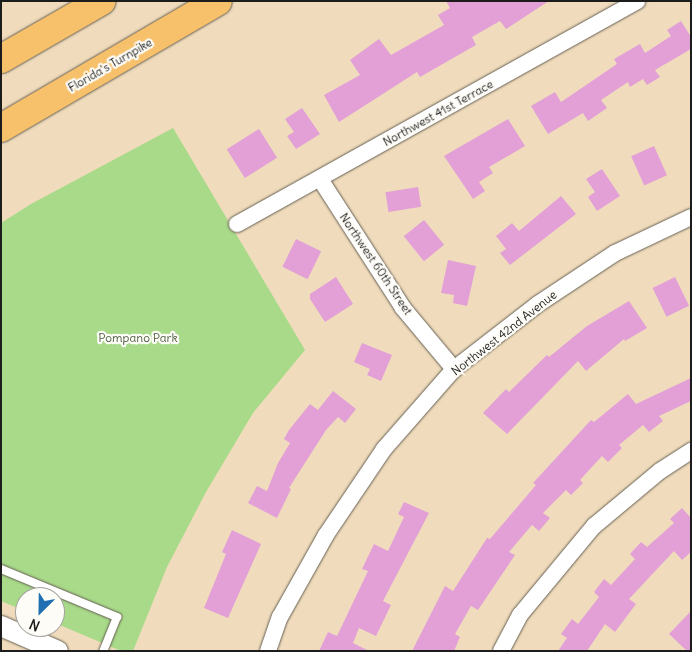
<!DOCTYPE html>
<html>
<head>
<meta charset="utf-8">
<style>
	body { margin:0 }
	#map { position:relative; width:692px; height:652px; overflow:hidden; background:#f0dcbc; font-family:Delius,sans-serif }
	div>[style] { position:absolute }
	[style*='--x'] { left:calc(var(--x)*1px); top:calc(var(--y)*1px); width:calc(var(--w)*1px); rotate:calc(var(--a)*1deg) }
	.green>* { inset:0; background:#a8da89 }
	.building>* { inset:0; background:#e2a0d7; transform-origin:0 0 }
	.roads { filter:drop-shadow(0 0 1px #665f54) drop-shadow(0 0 1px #665f54) }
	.service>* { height:8px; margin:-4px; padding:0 4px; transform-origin:4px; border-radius:4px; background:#fff }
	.minor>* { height:16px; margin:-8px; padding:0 8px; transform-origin:8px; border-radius:8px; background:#fff }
	.tertiary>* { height:20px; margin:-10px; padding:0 10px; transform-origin:10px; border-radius:10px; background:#fff }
	.motorway>* { height:28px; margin:-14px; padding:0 14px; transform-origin:14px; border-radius:14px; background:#f7c06b }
	span { translate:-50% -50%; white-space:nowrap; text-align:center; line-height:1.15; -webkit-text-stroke:4.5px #fdfcf7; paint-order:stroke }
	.street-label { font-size:12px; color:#1c1c1c }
	.park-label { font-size:12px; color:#4d5e42 }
	.frame { position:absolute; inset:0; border:2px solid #1c1c1c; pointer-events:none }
	.north { position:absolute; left:15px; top:587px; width:50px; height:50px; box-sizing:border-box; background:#fdfcf7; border:1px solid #a3a29f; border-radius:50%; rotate:203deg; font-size:14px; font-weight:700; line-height:20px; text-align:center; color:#1c1c1c }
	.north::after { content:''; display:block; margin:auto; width:18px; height:22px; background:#1f6fb2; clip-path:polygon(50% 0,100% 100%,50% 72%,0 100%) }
</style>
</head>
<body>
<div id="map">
	<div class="green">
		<div style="clip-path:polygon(173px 128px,305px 350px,253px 413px,206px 492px,167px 567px,133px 651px,121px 651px,55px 623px,55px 597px,25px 597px,25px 611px,1px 601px,1px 223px,31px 204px)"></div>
	</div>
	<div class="building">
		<div style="clip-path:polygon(446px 1px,549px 1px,506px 29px,500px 21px,472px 37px,476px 45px,420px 77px,417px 72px,339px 122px,324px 95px,360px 75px,350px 60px,379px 39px,391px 55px,444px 25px,438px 15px,450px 8px)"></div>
		<div style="clip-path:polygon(681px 21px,691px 37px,691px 49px,655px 70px,660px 77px,647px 85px,643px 79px,630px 87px,628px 82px,601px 100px,607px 108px,588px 121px,583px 113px,548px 134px,531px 106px,555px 92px,561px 102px,617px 64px,614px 59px,640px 44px,645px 53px,671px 36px,667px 30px)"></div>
		<div style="clip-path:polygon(302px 108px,320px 134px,296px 149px,287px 136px,294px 132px,285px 119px)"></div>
		<div style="clip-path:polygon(508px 119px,525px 146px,489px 167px,493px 173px,479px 182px,485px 191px,473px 199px,444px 156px)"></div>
		<div style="left:259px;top:129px;width:34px;height:38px;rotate:58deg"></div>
		<div style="left:654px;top:146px;width:32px;height:25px;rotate:66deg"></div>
		<div style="clip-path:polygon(602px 169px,620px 196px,597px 211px,588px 197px,595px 192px,586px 179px)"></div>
		<div style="left:418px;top:187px;width:20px;height:33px;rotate:81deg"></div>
		<div style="clip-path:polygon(561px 196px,576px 214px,510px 265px,500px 253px,506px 249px,496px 236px,512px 223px,519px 231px)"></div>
		<div style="left:424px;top:220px;width:32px;height:26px;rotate:51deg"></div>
		<div style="left:296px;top:239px;width:28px;height:31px;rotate:26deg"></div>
		<div style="clip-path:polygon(448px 260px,476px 266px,467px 306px,453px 303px,454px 295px,441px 293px)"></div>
		<div style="clip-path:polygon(336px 277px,353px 304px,325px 322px,310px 299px,310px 294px)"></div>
		<div style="left:675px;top:277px;width:32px;height:25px;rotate:64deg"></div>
		<div style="clip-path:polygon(629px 301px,647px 328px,625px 341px,624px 339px,586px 371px,578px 361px,507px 434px,483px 413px,506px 389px,509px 392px,547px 355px,549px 357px,587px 326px)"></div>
		<div style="clip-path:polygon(362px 343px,392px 355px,381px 381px,367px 375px,370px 369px,354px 362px)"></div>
		<div style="clip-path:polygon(691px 378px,691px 401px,659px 416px,663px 421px,649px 432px,643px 425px,619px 445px,622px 448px,608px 462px,602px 456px,580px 480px,583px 483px,571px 495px,566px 490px,543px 513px,550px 518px,539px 531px,532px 525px,509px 552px,515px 555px,478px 610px,471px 606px,455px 634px,460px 637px,454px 651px,412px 651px,445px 586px,453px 591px,487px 538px,490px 539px,536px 485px,533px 483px,591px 420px,594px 422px,628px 394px,636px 404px)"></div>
		<div style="clip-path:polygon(333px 391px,356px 409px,345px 423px,338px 417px,326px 430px,289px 488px,291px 489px,277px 518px,248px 503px,257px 486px,267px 491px,278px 463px,290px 443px,284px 439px,289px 430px,310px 404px,318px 410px)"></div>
		<div style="clip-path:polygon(404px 502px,429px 513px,383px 601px,391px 605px,376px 636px,359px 628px,353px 643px,369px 651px,319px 651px,328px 632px,337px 636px,368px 571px,362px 569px,374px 544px,388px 551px,404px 517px,398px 514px)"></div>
		<div style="clip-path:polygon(682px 508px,691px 518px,691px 552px,682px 560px,674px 551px,629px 599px,636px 604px,615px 632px,605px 624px,587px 651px,558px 651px,567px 638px,561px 634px,572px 619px,578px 624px,599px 597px,594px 592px,604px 579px,611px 585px,635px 559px,630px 554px,641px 542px,647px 547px,674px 523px,670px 519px)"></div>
		<div style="clip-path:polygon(232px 530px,261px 544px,228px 618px,204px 608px,226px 554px,222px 552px)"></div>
		<div style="clip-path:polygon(691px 611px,691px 651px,687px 651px,669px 634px)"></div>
	</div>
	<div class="roads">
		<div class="service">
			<div style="--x:1;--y:569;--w:126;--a:22.5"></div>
			<div style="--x:117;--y:617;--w:37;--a:112"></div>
		</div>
		<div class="minor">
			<div style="--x:320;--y:179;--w:153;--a:57.2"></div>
			<div style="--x:403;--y:308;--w:80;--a:50.1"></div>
			<div style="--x:237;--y:224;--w:458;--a:-29.1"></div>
			<div style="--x:268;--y:651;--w:36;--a:-71"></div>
			<div style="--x:280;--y:617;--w:94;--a:-60.7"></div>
			<div style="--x:326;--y:535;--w:104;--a:-56"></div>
			<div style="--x:384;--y:449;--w:106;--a:-48.8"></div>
			<div style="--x:454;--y:369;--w:106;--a:-37.7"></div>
			<div style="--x:538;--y:304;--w:92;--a:-33.5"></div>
			<div style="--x:615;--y:253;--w:84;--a:-25.3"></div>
			<div style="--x:501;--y:651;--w:41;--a:-62.2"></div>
			<div style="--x:520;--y:615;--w:116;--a:-50.3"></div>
			<div style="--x:594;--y:526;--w:86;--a:-39.8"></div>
			<div style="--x:660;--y:471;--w:37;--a:-33"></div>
		</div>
		<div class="tertiary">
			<div style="--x:1;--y:626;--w:62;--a:23.7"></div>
		</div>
		<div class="motorway">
			<div style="--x:1;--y:59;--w:116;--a:-29.9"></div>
			<div style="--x:1;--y:128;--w:251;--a:-30.3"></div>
		</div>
	</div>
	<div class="street-label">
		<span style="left:110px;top:65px;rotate:-30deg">Florida's Turnpike</span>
		<span style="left:438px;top:113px;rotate:-29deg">Northwest 41st Terrace</span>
		<span style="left:376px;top:264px;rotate:56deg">Northwest 60th Street</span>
		<span style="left:504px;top:333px;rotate:-38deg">Northwest 42nd Avenue</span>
	</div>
	<div class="park-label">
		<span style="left:138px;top:338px">Pompano Park</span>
	</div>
	<div class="frame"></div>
	<div class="north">N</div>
</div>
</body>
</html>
